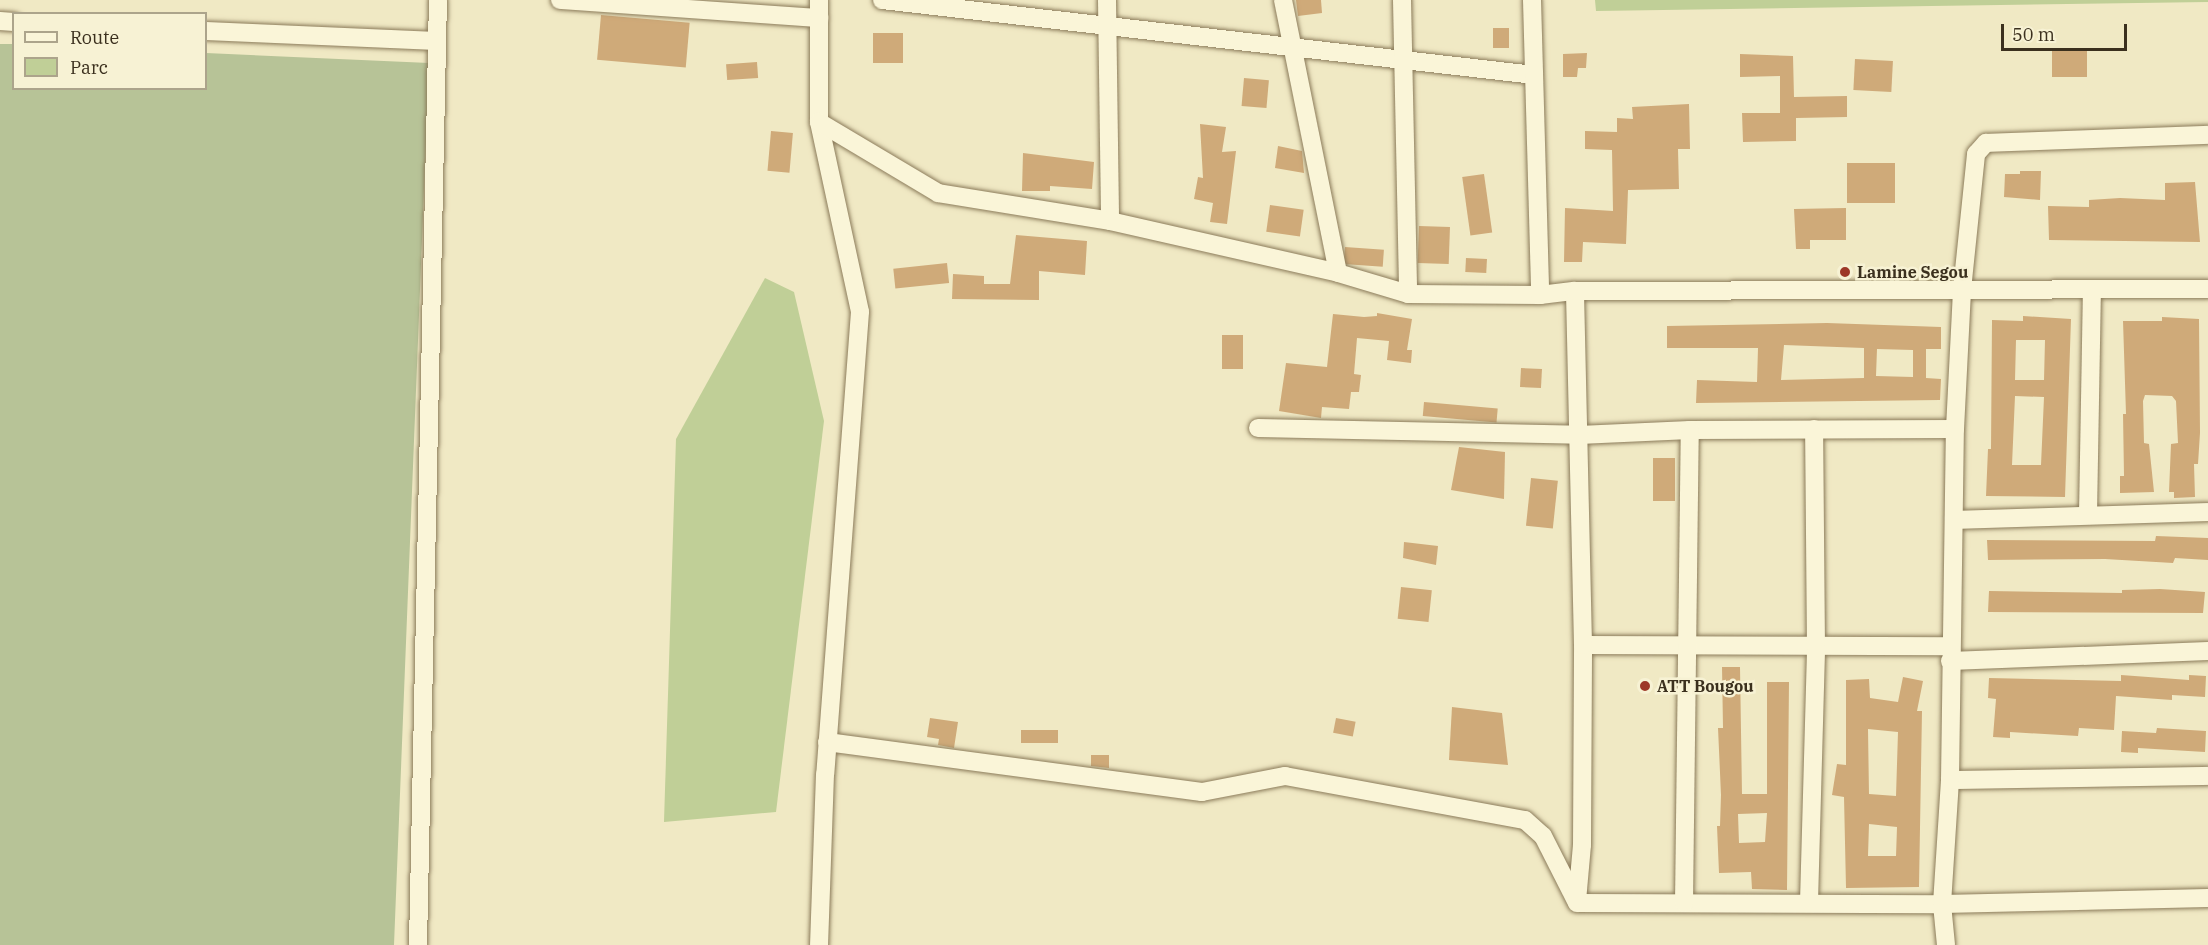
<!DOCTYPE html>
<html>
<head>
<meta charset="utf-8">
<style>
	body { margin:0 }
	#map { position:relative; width:2208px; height:945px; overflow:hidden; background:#f0e9c4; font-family:"IBM Plex Serif",serif }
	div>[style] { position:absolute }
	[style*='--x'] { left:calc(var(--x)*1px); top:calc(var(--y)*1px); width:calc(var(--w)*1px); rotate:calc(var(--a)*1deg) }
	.green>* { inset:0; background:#c0cf97 }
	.cemetery>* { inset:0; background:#b7c397 }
	.building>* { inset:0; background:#cfaa79; transform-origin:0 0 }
	.roads { filter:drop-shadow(0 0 2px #8b7b5a) drop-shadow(0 0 2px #8b7b5a) }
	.minor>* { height:18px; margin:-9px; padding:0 9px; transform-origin:9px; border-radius:9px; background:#faf5d8 }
	.dots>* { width:16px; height:16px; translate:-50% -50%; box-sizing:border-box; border:3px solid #f7f2d4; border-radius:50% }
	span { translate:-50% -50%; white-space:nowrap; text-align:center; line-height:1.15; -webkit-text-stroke:5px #f7f2d4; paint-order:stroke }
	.poi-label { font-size:16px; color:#3b301e; font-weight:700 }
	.left { translate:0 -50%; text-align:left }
	.legend { position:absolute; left:12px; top:12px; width:195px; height:78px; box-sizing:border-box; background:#f7f2d4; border:2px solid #aca48b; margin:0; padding:8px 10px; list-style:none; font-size:18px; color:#3b301e }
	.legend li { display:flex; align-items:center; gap:12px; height:30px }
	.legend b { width:30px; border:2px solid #aca48b }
	.scale { position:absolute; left:2001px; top:24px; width:126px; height:27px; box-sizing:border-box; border:3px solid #3b301e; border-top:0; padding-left:8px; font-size:18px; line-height:21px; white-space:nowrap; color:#3b301e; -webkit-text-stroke:4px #f7f2d4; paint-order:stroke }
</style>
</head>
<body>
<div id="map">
	<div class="green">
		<div style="clip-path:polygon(1595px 0,2208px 0,2208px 2px,1596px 11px)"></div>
		<div style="clip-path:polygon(765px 278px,794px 292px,824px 421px,776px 812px,664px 822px,676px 439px)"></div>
	</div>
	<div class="cemetery">
		<div style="clip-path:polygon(0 44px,13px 44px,14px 88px,206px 88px,206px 53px,429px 63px,394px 945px,0 945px)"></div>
	</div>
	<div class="building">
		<div style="clip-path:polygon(1296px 0,1321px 0,1322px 13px,1298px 16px)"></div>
		<div style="left:601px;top:15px;width:89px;height:45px;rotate:5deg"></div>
		<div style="left:1493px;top:28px;width:16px;height:20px"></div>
		<div style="left:873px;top:33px;width:30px;height:30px"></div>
		<div style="left:2087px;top:50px;width:27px;height:35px;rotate:90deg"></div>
		<div style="clip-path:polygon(1587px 53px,1586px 68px,1578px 68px,1577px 77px,1563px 77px,1563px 54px)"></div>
		<div style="clip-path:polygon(1740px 54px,1793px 56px,1794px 97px,1847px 96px,1847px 117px,1796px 118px,1796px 141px,1743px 142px,1742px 113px,1780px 113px,1780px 76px,1740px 77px)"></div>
		<div style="left:1855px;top:59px;width:38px;height:31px;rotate:3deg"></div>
		<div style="left:757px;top:62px;width:16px;height:31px;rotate:86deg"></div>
		<div style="left:1244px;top:78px;width:25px;height:28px;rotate:5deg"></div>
		<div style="clip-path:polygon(1689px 104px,1690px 149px,1678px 149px,1679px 189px,1628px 190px,1626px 244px,1583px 242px,1582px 262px,1564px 262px,1565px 208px,1613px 211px,1612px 150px,1585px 149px,1585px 131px,1617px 132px,1617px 118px,1633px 119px,1632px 107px)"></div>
		<div style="clip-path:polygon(1200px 124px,1226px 127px,1222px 152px,1236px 151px,1227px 224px,1210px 222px,1213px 203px,1194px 199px,1198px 177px,1203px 178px)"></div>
		<div style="left:771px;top:131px;width:22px;height:40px;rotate:5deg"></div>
		<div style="clip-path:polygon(1278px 146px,1302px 151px,1304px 173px,1275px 168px)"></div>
		<div style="clip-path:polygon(1023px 153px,1094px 162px,1092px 189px,1050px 186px,1050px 191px,1022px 191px)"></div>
		<div style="left:1847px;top:163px;width:48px;height:40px"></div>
		<div style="clip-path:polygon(2020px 171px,2041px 171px,2040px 200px,2004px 197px,2005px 174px,2020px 174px)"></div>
		<div style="left:1484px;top:174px;width:59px;height:22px;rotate:82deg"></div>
		<div style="clip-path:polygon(2195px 182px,2200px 242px,2049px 240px,2048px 206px,2089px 207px,2089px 200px,2120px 198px,2165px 200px,2165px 183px)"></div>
		<div style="left:1270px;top:205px;width:34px;height:27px;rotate:8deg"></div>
		<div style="clip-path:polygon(1846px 208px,1846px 240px,1810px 240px,1810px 249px,1796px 249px,1794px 209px)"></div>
		<div style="left:1419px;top:226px;width:31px;height:37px;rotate:2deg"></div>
		<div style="clip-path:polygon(1016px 235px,1087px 241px,1085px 275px,1039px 271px,1039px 300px,952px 299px,953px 274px,984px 276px,984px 284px,1010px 284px)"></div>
		<div style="left:1345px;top:247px;width:39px;height:17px;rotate:4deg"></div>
		<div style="left:1466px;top:258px;width:21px;height:14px;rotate:3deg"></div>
		<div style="left:947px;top:263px;width:20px;height:54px;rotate:84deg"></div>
		<div style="clip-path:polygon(1377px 313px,1412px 319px,1407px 350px,1412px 350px,1411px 363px,1387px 360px,1389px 341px,1357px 338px,1354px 374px,1361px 375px,1359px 392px,1351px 392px,1349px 409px,1322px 407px,1321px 418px,1279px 411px,1286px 363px,1327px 367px,1333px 314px,1364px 317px,1377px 316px)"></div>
		<div style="clip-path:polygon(evenodd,2023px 316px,2071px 319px,2065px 497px,1986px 496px,1988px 449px,1991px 449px,1992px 320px,2023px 321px,2023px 316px,2016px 340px,2045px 340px,2044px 380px,2015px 380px,2016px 340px,2023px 316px,2015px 396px,2044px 397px,2041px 465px,2012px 465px,2015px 396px)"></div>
		<div style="clip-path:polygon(2162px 317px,2199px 319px,2200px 433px,2198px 464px,2194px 464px,2195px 497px,2174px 498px,2174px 492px,2169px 492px,2171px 444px,2178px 443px,2176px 401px,2172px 396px,2145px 395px,2143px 401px,2144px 443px,2149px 444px,2154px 492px,2120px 493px,2120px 476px,2124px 476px,2123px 414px,2126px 414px,2123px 321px,2162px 321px)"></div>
		<div style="clip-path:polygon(evenodd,1827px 323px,1941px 327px,1941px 349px,1926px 349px,1926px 378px,1941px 379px,1940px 400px,1696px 403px,1697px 380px,1757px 382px,1758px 348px,1667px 348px,1667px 326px,1827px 323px,1784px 345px,1864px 348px,1864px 378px,1781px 380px,1784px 345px,1827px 323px,1877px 349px,1913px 350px,1913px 377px,1876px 376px,1877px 349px)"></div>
		<div style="left:1222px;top:335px;width:21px;height:34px"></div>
		<div style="left:1521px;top:368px;width:21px;height:19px;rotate:3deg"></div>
		<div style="left:1424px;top:402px;width:74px;height:14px;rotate:5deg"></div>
		<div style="clip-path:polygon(1459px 447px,1505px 452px,1504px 499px,1451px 490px)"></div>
		<div style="left:1653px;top:458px;width:22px;height:43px"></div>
		<div style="left:1531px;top:478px;width:27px;height:48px;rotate:6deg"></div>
		<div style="clip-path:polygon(2156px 536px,2208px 538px,2208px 560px,2175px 558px,2173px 563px,2105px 559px,1988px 560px,1987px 540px,2155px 541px)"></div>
		<div style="clip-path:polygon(1404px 542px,1438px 546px,1436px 565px,1403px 558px)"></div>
		<div style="left:1401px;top:587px;width:31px;height:32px;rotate:6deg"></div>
		<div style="clip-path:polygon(2160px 589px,2205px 592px,2203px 613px,1988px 612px,1989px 591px,2122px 593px,2122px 590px)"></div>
		<div style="clip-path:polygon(evenodd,1722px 667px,1740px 667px,1742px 794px,1767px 794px,1767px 682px,1789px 682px,1787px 890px,1752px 889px,1751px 872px,1719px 873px,1717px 826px,1720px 826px,1721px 795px,1718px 728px,1723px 728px,1722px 667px,1767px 813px,1765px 842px,1739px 843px,1738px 814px,1767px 813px)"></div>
		<div style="clip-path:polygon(2121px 675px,2189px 680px,2189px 675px,2206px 676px,2205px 697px,2172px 695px,2172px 700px,2116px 696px,2114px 730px,2079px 728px,2078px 736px,2010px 732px,2010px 738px,1993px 737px,1996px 699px,1988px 698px,1989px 678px,2121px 681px)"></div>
		<div style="clip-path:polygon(evenodd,1903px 677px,1923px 681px,1917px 711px,1922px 711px,1919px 887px,1846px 888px,1844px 797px,1832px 795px,1837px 764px,1846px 765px,1846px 680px,1869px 679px,1870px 698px,1898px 702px,1903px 677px,1868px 729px,1898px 732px,1896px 796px,1869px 794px,1868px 729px,1903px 677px,1869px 824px,1897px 827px,1896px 856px,1868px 856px,1869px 824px)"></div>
		<div style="clip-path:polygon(1452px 707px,1502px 713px,1508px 765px,1449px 760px)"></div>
		<div style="clip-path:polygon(930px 718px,958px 722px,954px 748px,938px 745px,939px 739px,927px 737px)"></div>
		<div style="left:1336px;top:718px;width:20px;height:15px;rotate:11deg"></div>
		<div style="clip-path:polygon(2157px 728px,2206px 731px,2205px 752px,2138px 748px,2138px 753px,2121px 752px,2122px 731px,2156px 733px)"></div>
		<div style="left:1058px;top:730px;width:13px;height:37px;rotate:90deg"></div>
		<div style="clip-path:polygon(1091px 755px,1109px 755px,1109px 768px,1091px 766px)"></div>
	</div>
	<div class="roads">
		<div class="minor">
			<div style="--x:560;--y:0;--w:260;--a:4"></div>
			<div style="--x:819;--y:0;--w:122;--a:90"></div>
			<div style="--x:819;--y:122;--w:194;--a:77.8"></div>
			<div style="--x:860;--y:312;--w:463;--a:94.3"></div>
			<div style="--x:825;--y:774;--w:171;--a:92"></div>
			<div style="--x:882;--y:0;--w:656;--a:6.56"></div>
			<div style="--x:1107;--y:0;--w:221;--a:89.2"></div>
			<div style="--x:1283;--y:0;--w:278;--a:78.6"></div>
			<div style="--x:1402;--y:0;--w:294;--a:88.8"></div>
			<div style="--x:1532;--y:0;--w:295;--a:88.4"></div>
			<div style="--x:0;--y:21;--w:14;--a:4"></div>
			<div style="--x:206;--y:31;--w:231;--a:2.5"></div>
			<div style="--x:819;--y:122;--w:139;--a:30.8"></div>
			<div style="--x:938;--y:193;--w:174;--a:9.2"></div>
			<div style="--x:1110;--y:221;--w:234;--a:12.8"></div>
			<div style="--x:1338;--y:273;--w:73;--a:16.7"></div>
			<div style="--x:1408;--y:294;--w:132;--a:0.4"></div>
			<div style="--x:1540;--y:295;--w:35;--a:-7"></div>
			<div style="--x:1258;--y:428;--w:321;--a:1.2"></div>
			<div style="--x:1579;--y:435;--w:111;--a:-2.6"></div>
			<div style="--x:1690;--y:430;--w:265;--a:-0.2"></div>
			<div style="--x:2088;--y:515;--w:224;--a:-89"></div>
			<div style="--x:1954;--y:520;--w:254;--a:-1.8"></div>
			<div style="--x:1583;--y:645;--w:368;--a:0.2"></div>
			<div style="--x:1950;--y:661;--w:258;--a:-2.2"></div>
			<div style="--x:827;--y:742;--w:378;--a:7.6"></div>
			<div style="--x:1202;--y:792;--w:85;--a:-10.9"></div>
			<div style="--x:1285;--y:776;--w:244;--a:10.4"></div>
			<div style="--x:1525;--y:820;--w:24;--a:42"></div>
			<div style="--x:1543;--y:836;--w:75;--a:63.1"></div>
			<div style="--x:1577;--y:903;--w:365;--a:0.2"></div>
			<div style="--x:1942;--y:904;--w:266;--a:-1.3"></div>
			<div style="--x:1950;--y:780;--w:258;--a:-0.9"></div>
			<div style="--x:1577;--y:901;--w:56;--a:-84.9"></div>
			<div style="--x:1582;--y:845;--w:200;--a:-89.7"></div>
			<div style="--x:1583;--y:645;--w:354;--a:-91.3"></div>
			<div style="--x:1575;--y:291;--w:633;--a:-0.18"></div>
			<div style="--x:1809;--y:902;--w:254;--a:-88.4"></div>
			<div style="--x:1816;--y:648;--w:219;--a:-90.5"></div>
			<div style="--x:1684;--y:903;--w:473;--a:-89.3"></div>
			<div style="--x:418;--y:945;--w:945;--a:-88.79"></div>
			<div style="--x:1946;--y:945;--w:41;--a:-95.6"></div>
			<div style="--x:1942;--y:904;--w:124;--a:-86.3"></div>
			<div style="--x:1950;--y:780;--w:351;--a:-89.2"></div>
			<div style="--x:1955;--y:429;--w:139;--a:-87.1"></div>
			<div style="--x:1962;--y:290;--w:137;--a:-84.1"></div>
			<div style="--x:1976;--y:154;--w:15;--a:-48"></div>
			<div style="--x:1986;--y:143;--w:222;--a:-2.1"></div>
		</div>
	</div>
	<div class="dots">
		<div style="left:1845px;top:272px;background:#9d3827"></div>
		<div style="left:1645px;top:686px;background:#9d3827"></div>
	</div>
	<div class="poi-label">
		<span class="left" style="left:1857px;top:272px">Lamine Segou</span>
		<span class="left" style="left:1657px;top:686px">ATT Bougou</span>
	</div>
	<ul class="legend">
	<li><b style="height:8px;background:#faf5d8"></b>Route</li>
	<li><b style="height:16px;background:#c0cf97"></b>Parc</li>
	</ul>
	<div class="scale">50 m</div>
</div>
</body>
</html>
